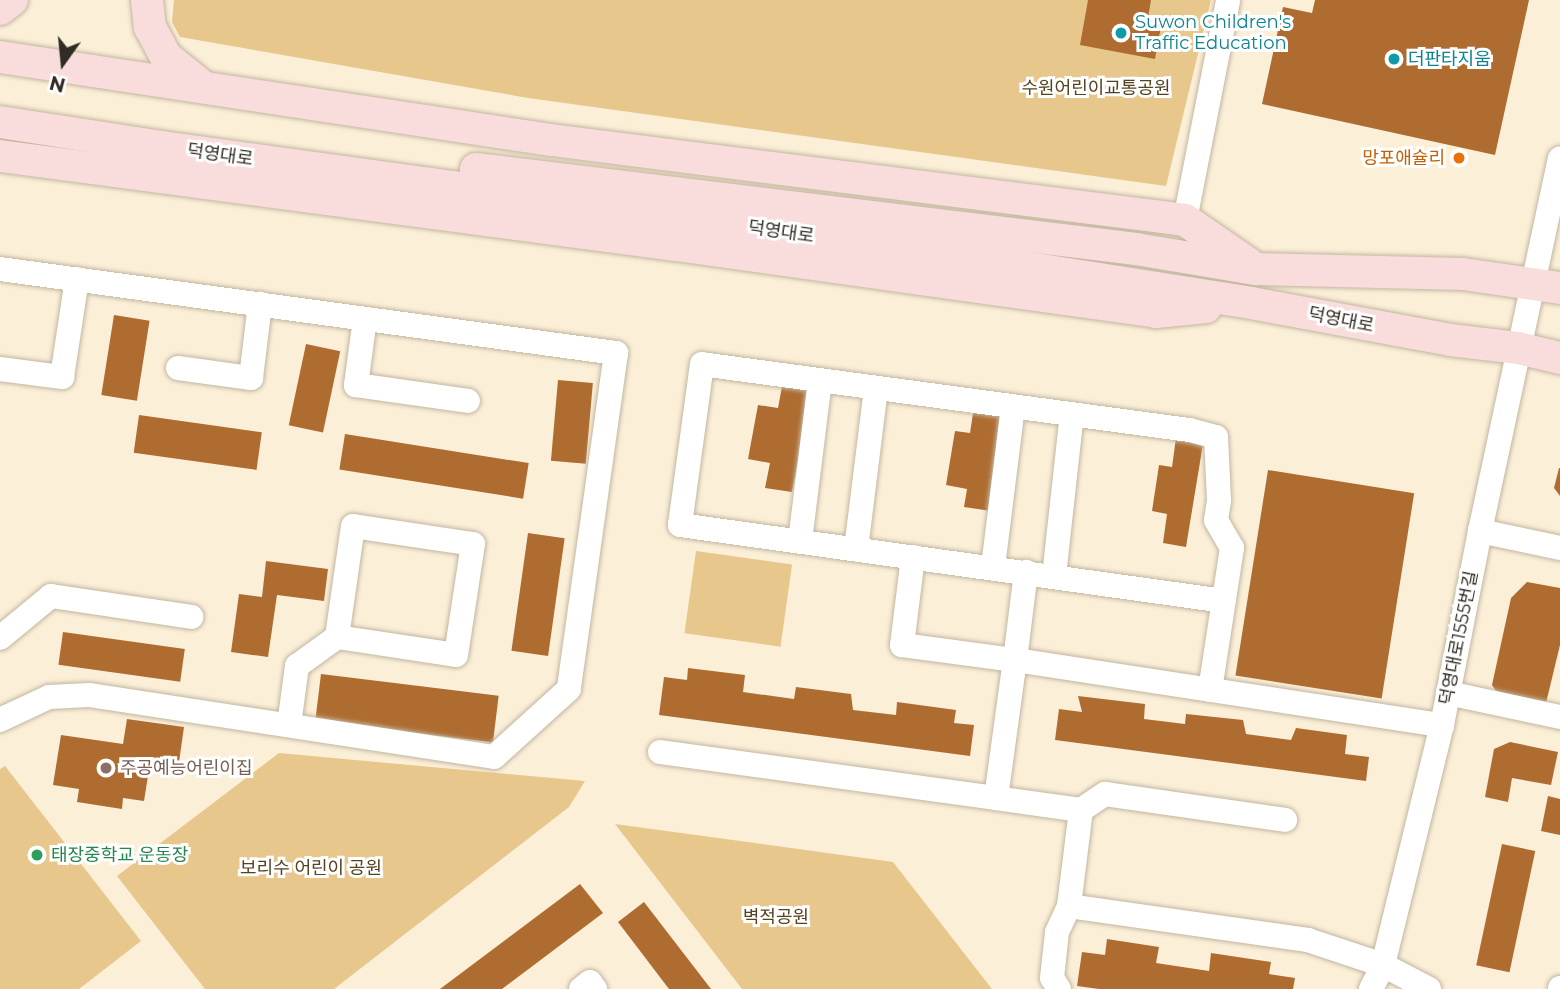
<!DOCTYPE html>
<html>
<head>
<meta charset="utf-8">
<style>
	body { margin:0 }
	#map { position:relative; width:1560px; height:989px; overflow:hidden; background:#fcefd8; font-family:Montserrat,"Noto Sans KR",sans-serif }
	div>[style] { position:absolute }
	[style*='--x'] { left:calc(var(--x)*1px); top:calc(var(--y)*1px); width:calc(var(--w)*1px); rotate:calc(var(--a)*1deg) }
	.green>* { inset:0; background:#e7c78c; transform-origin:0 0 }
	.building>* { inset:0; background:#ae6c31; transform-origin:0 0 }
	.roads { filter:drop-shadow(0 0 2px #c2b6a0) drop-shadow(0 0 2px #c2b6a0) }
	.minor>* { height:24px; margin:-12px; padding:0 12px; transform-origin:12px; border-radius:12px; background:#fff }
	.major>* { height:32px; margin:-16px; padding:0 16px; transform-origin:16px; border-radius:16px; background:#f8dddc }
	.dots>* { width:19px; height:19px; translate:-50% -50%; box-sizing:border-box; border:4px solid #fff; border-radius:50% }
	span { translate:-50% -50%; white-space:nowrap; text-align:center; line-height:1.15; -webkit-text-stroke:6px #fff; paint-order:stroke }
	.culture-label { font-size:18px; color:#0d838f }
	.left { translate:0 -50%; text-align:left }
	.park-label { font-size:18px; color:#554320 }
	.street-label { font-size:18px; color:#322d24 }
	.food-label { font-size:18px; color:#c56008 }
	.right { translate:-100% -50%; text-align:right }
	.education-label { font-size:18px; color:#785e54 }
	.leisure-label { font-size:18px; color:#27864d }
	.north { position:absolute; left:28px; top:28px; width:70px; height:70px; -webkit-text-stroke:5px #fff; paint-order:stroke; rotate:195deg; font-size:19px; font-weight:700; line-height:28px; text-align:center; color:#322d24 }
	.north::after { content:''; display:block; margin:auto; width:24px; height:32px; background:#322d24; clip-path:polygon(50% 0,100% 100%,50% 72%,0 100%) }
</style>
</head>
<body>
<div id="map">
	<div class="green">
		<div style="clip-path:polygon(174px 0,1211px 0,1166px 186px,528px 98px,180px 37px,172px 22px)"></div>
		<div style="left:696px;top:551px;width:97px;height:83px;rotate:8deg"></div>
		<div style="clip-path:polygon(279px 753px,585px 781px,569px 807px,334px 989px,205px 989px,117px 876px)"></div>
		<div style="clip-path:polygon(5px 766px,141px 941px,79px 989px,0 989px,0 769px)"></div>
		<div style="clip-path:polygon(615px 824px,893px 862px,992px 989px,742px 989px)"></div>
	</div>
	<div class="building">
		<div style="clip-path:polygon(1088px 0,1151px 0,1148px 18px,1162px 21px,1155px 59px,1080px 45px)"></div>
		<div style="clip-path:polygon(1315px 0,1529px 0,1495px 155px,1262px 104px,1283px 7px,1312px 13px)"></div>
		<div style="left:114px;top:315px;width:36px;height:81px;rotate:9deg"></div>
		<div style="left:306px;top:344px;width:35px;height:83px;rotate:12deg"></div>
		<div style="left:558px;top:380px;width:35px;height:81px;rotate:5deg"></div>
		<div style="clip-path:polygon(783px 381px,812px 387px,792px 492px,765px 488px,770px 463px,748px 459px,758px 405px,778px 408px)"></div>
		<div style="clip-path:polygon(974px 407px,1006px 412px,991px 511px,964px 507px,967px 489px,946px 485px,955px 431px,970px 433px)"></div>
		<div style="left:139px;top:415px;width:124px;height:38px;rotate:8deg"></div>
		<div style="left:345px;top:434px;width:186px;height:36px;rotate:9deg"></div>
		<div style="clip-path:polygon(1176px 438px,1203px 444px,1186px 547px,1163px 543px,1167px 514px,1152px 511px,1159px 465px,1172px 467px)"></div>
		<div style="clip-path:polygon(1559px 468px,1560px 468px,1560px 496px,1554px 488px)"></div>
		<div style="left:1268px;top:470px;width:148px;height:208px;rotate:9deg"></div>
		<div style="left:528px;top:533px;width:37px;height:119px;rotate:8deg"></div>
		<div style="clip-path:polygon(266px 561px,328px 569px,324px 601px,277px 595px,268px 657px,231px 652px,239px 594px,262px 597px)"></div>
		<div style="clip-path:polygon(1527px 582px,1560px 588px,1560px 645px,1546px 703px,1496px 691px,1492px 685px,1511px 598px)"></div>
		<div style="left:63px;top:632px;width:123px;height:33px;rotate:8deg"></div>
		<div style="clip-path:polygon(688px 668px,745px 675px,743px 692px,794px 699px,796px 687px,851px 694px,853px 710px,896px 715px,897px 702px,956px 710px,954px 723px,974px 725px,970px 756px,659px 715px,664px 677px,687px 680px)"></div>
		<div style="left:321px;top:674px;width:179px;height:47px;rotate:7deg"></div>
		<div style="clip-path:polygon(1078px 696px,1145px 704px,1144px 719px,1185px 724px,1186px 714px,1243px 720px,1246px 734px,1291px 740px,1296px 728px,1347px 735px,1345px 754px,1369px 757px,1366px 781px,1055px 740px,1059px 709px,1082px 712px)"></div>
		<div style="clip-path:polygon(127px 719px,184px 727px,179px 762px,151px 757px,144px 801px,123px 798px,122px 809px,77px 802px,79px 789px,53px 785px,61px 735px,123px 744px)"></div>
		<div style="clip-path:polygon(1510px 742px,1558px 752px,1551px 785px,1512px 778px,1508px 802px,1485px 797px,1494px 749px)"></div>
		<div style="clip-path:polygon(1548px 796px,1560px 799px,1560px 835px,1541px 831px)"></div>
		<div style="left:1502px;top:844px;width:34px;height:124px;rotate:12deg"></div>
		<div style="clip-path:polygon(580px 884px,603px 913px,502px 989px,440px 989px)"></div>
		<div style="clip-path:polygon(644px 902px,711px 989px,669px 989px,618px 922px)"></div>
		<div style="clip-path:polygon(1107px 939px,1159px 947px,1156px 963px,1209px 971px,1211px 953px,1271px 962px,1269px 974px,1295px 978px,1293px 989px,1099px 989px,1077px 986px,1082px 952px,1105px 955px)"></div>
	</div>
	<div class="roads">
		<div class="minor">
			<div style="--x:1185;--y:220;--w:224;--a:-78.9"></div>
			<div style="--x:0;--y:269;--w:622;--a:7.77"></div>
			<div style="--x:616;--y:353;--w:339;--a:98"></div>
			<div style="--x:569;--y:689;--w:101;--a:137.8"></div>
			<div style="--x:494;--y:757;--w:410;--a:-171.3"></div>
			<div style="--x:89;--y:695;--w:40;--a:177.1"></div>
			<div style="--x:49;--y:697;--w:54;--a:154.9"></div>
			<div style="--x:365;--y:319;--w:67;--a:97.8"></div>
			<div style="--x:356;--y:385;--w:113;--a:8.1"></div>
			<div style="--x:178;--y:368;--w:74;--a:7.8"></div>
			<div style="--x:251;--y:378;--w:75;--a:-83.1"></div>
			<div style="--x:0;--y:369;--w:63;--a:7.4"></div>
			<div style="--x:62;--y:377;--w:99;--a:-81.3"></div>
			<div style="--x:1480;--y:531;--w:82;--a:12"></div>
			<div style="--x:800;--y:541;--w:161;--a:-82.9"></div>
			<div style="--x:856;--y:549;--w:162;--a:-82.9"></div>
			<div style="--x:913;--y:557;--w:89;--a:97.1"></div>
			<div style="--x:902;--y:645;--w:114;--a:7.6"></div>
			<div style="--x:1015;--y:660;--w:89;--a:-82.9"></div>
			<div style="--x:993;--y:567;--w:162;--a:-82.9"></div>
			<div style="--x:1054;--y:576;--w:163;--a:-83.7"></div>
			<div style="--x:0;--y:638;--w:66;--a:-39.5"></div>
			<div style="--x:51;--y:596;--w:142;--a:8.5"></div>
			<div style="--x:1210;--y:690;--w:144;--a:-81.2"></div>
			<div style="--x:1232;--y:548;--w:32;--a:-120"></div>
			<div style="--x:1216;--y:520;--w:20;--a:-81"></div>
			<div style="--x:1219;--y:500;--w:63;--a:-92.7"></div>
			<div style="--x:1216;--y:437;--w:28;--a:-165"></div>
			<div style="--x:1189;--y:430;--w:491;--a:-172.3"></div>
			<div style="--x:702;--y:364;--w:162;--a:97.8"></div>
			<div style="--x:680;--y:525;--w:549;--a:7.95"></div>
			<div style="--x:1448;--y:693;--w:115;--a:12.1"></div>
			<div style="--x:289;--y:725;--w:60;--a:-82.3"></div>
			<div style="--x:297;--y:666;--w:49;--a:-35.9"></div>
			<div style="--x:337;--y:637;--w:120;--a:8.6"></div>
			<div style="--x:456;--y:655;--w:112;--a:-81.3"></div>
			<div style="--x:473;--y:544;--w:121;--a:-171.5"></div>
			<div style="--x:353;--y:526;--w:112;--a:98.2"></div>
			<div style="--x:660;--y:752;--w:339;--a:7.8"></div>
			<div style="--x:1081;--y:810;--w:29;--a:-34"></div>
			<div style="--x:1105;--y:794;--w:182;--a:8.2"></div>
			<div style="--x:581;--y:989;--w:11;--a:-38"></div>
			<div style="--x:590;--y:982;--w:9;--a:54"></div>
			<div style="--x:1059;--y:989;--w:13;--a:-122"></div>
			<div style="--x:1052;--y:978;--w:46;--a:-83.8"></div>
			<div style="--x:1057;--y:932;--w:29;--a:-65"></div>
			<div style="--x:1371;--y:989;--w:27;--a:-63"></div>
			<div style="--x:1383;--y:965;--w:247;--a:-76.2"></div>
			<div style="--x:1442;--y:725;--w:198;--a:-78.9"></div>
			<div style="--x:1480;--y:531;--w:381;--a:-77.9"></div>
			<div style="--x:1429;--y:989;--w:52;--a:-152.4"></div>
			<div style="--x:1383;--y:965;--w:79;--a:-161.6"></div>
			<div style="--x:1308;--y:940;--w:241;--a:-171.9"></div>
			<div style="--x:1069;--y:906;--w:97;--a:-82.9"></div>
			<div style="--x:1081;--y:810;--w:86;--a:-172"></div>
			<div style="--x:996;--y:798;--w:139;--a:-82.2"></div>
			<div style="--x:1015;--y:660;--w:432;--a:8.7"></div>
			<div style="--x:1560;--y:989;--w:1;--a:-90"></div>
		</div>
		<div class="major">
			<div style="--x:147;--y:0;--w:27;--a:84"></div>
			<div style="--x:150;--y:27;--w:34;--a:62"></div>
			<div style="--x:166;--y:57;--w:45;--a:38.7"></div>
			<div style="--x:0;--y:9;--w:15;--a:-37"></div>
			<div style="--x:0;--y:57;--w:557;--a:8.57"></div>
			<div style="--x:551;--y:140;--w:639;--a:7.19"></div>
			<div style="--x:1185;--y:220;--w:78;--a:34.5"></div>
			<div style="--x:0;--y:122;--w:164;--a:8.8"></div>
			<div style="--x:162;--y:147;--w:784;--a:7.84"></div>
			<div style="--x:939;--y:254;--w:316;--a:8.9"></div>
			<div style="--x:1251;--y:303;--w:202;--a:10.5"></div>
			<div style="--x:1450;--y:340;--w:68;--a:6.7"></div>
			<div style="--x:1518;--y:348;--w:43;--a:13.4"></div>
			<div style="--x:0;--y:156;--w:682;--a:7.5"></div>
			<div style="--x:676;--y:245;--w:485;--a:7.9"></div>
			<div style="--x:1156;--y:312;--w:50;--a:-5.7"></div>
			<div style="--x:476;--y:169;--w:665;--a:6.91"></div>
			<div style="--x:1136;--y:249;--w:122;--a:9.5"></div>
			<div style="--x:1256;--y:269;--w:207;--a:1.4"></div>
			<div style="--x:1463;--y:274;--w:98;--a:8.2"></div>
		</div>
	</div>
	<div class="dots">
		<div style="left:1121px;top:33px;background:#0f9aa8"></div>
		<div style="left:1394px;top:59px;background:#0f9aa8"></div>
		<div style="left:1459px;top:158px;background:#e8710a"></div>
		<div style="left:106px;top:768px;background:#8d6e63"></div>
		<div style="left:37px;top:855px;background:#2e9e5b"></div>
	</div>
	<div class="culture-label">
		<span class="left" style="left:1135px;top:33px">Suwon Children's<br>Traffic Education</span>
		<span class="left" style="left:1408px;top:59px">더판타지움</span>
	</div>
	<div class="park-label">
		<span style="left:1096px;top:88px">수원어린이교통공원</span>
		<span style="left:311px;top:868px">보리수 어린이 공원</span>
		<span style="left:776px;top:917px">벽적공원</span>
	</div>
	<div class="street-label">
		<span style="left:220px;top:155px;rotate:8deg">덕영대로</span>
		<span style="left:781px;top:232px;rotate:8deg">덕영대로</span>
		<span style="left:1341px;top:320px;rotate:11deg">덕영대로</span>
		<span style="left:1459px;top:638px;rotate:-79deg">덕영대로1555번길</span>
	</div>
	<div class="food-label">
		<span class="right" style="left:1445px;top:158px">망포애슐리</span>
	</div>
	<div class="education-label">
		<span class="left" style="left:120px;top:768px">주공예능어린이집</span>
	</div>
	<div class="leisure-label">
		<span class="left" style="left:51px;top:855px">태장중학교 운동장</span>
	</div>
	<div class="north">N</div>
</div>
</body>
</html>
